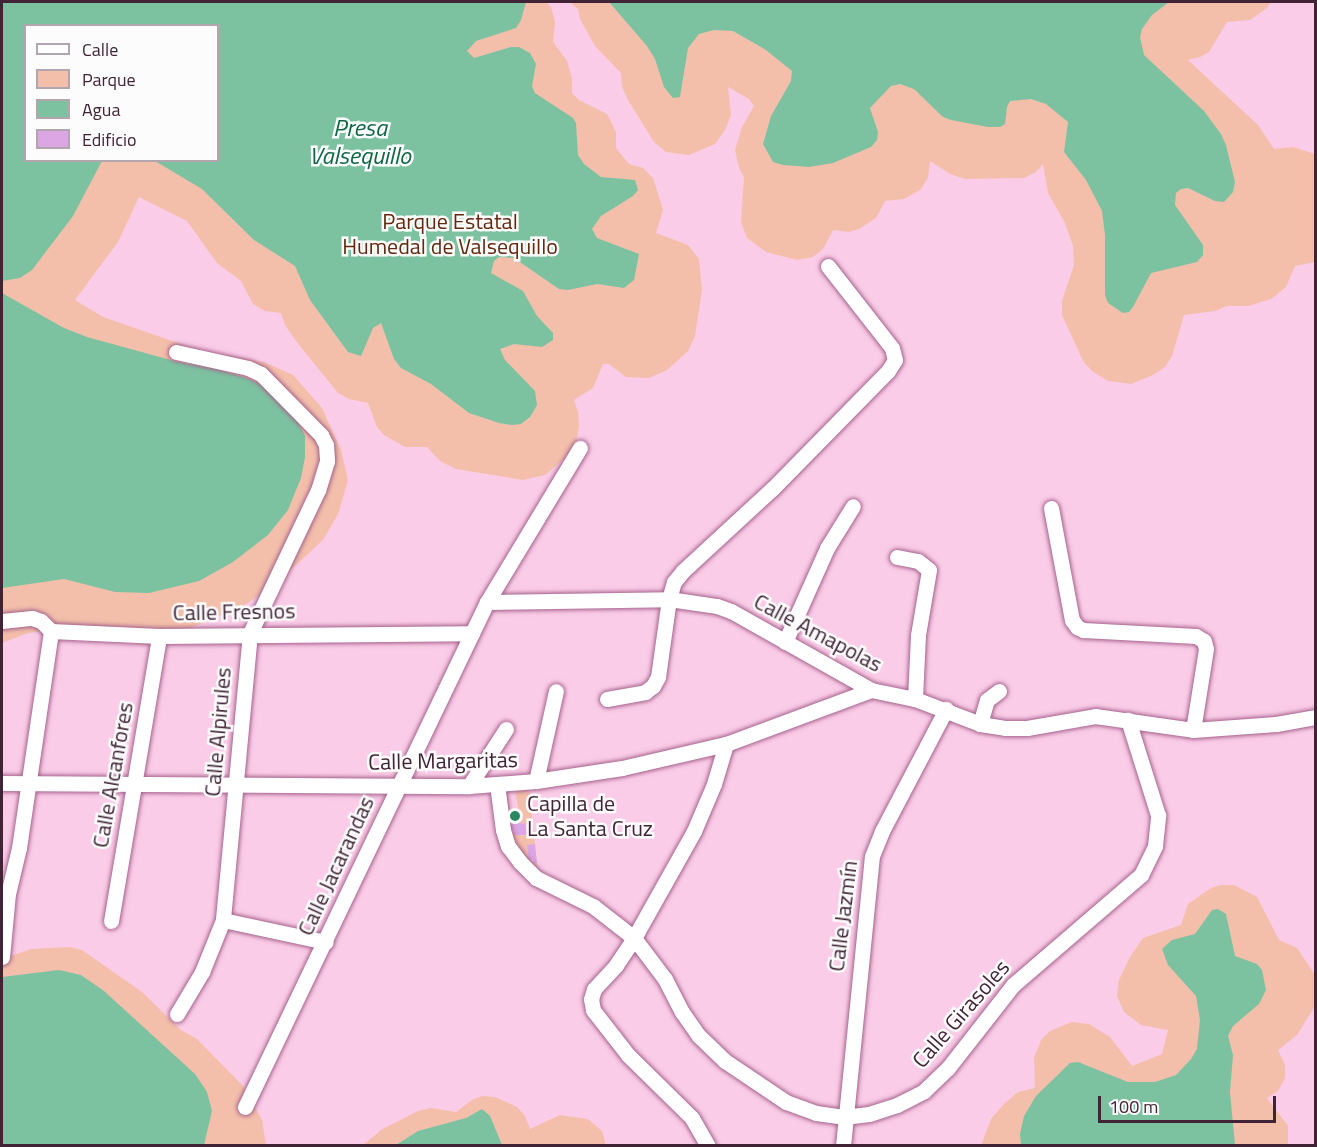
<!DOCTYPE html>
<html>
<head>
<meta charset="utf-8">
<style>
	body { margin:0 }
	#map { position:relative; width:1317px; height:1147px; overflow:hidden; background:#facce7; font-family:"Titillium Web",sans-serif }
	div>[style] { position:absolute }
	[style*='--x'] { left:calc(var(--x)*1px); top:calc(var(--y)*1px); width:calc(var(--w)*1px); rotate:calc(var(--a)*1deg) }
	.green>* { inset:0; background:#f3bfaa }
	.water>* { inset:0; background:#7cc2a0 }
	.building>* { inset:0; background:#dca6e4 }
	.roads { filter:drop-shadow(0 0 2px #a6628d) drop-shadow(0 0 2px #a6628d) }
	.minor>* { height:15px; margin:-7.5px; padding:0 7.5px; transform-origin:7.5px; border-radius:7.5px; background:#fff }
	.dots>* { width:16px; height:16px; translate:-50% -50%; box-sizing:border-box; border:3px solid #fcfcfc; border-radius:50% }
	span { translate:-50% -50%; white-space:nowrap; text-align:center; line-height:1.15; -webkit-text-stroke:5px #fcfcfc; paint-order:stroke }
	.park-label { font-size:22px; color:#63280d }
	.street-label { font-size:22px; color:#402436 }
	.poi-label { font-size:22px; color:#402436 }
	.left { translate:0 -50%; text-align:left }
	.water-label { font-size:24px; color:#0e6646; font-style:italic }
	.frame { position:absolute; inset:0; border:3px solid #402436; pointer-events:none }
	.legend { position:absolute; left:24px; top:24px; width:195px; height:138px; box-sizing:border-box; background:#fcfcfc; border:2px solid #b1a6ad; margin:0; padding:8px 10px; list-style:none; font-size:18px; color:#402436 }
	.legend li { display:flex; align-items:center; gap:12px; height:30px }
	.legend b { width:30px; border:2px solid #b1a6ad }
	.scale { position:absolute; left:1098px; top:1096px; width:178px; height:27px; box-sizing:border-box; border:3px solid #402436; border-top:0; padding-left:8px; font-size:18px; line-height:21px; white-space:nowrap; color:#402436; -webkit-text-stroke:4px #fcfcfc; paint-order:stroke }
</style>
</head>
<body>
<div id="map">
	<div class="green">
		<div style="clip-path:polygon(evenodd,2px 2px,546px 2px,551px 7px,555px 22px,553px 42px,567px 61px,572px 78px,572px 93px,579px 100px,607px 114px,616px 132px,616px 148px,629px 164px,643px 168px,653px 178px,663px 210px,656px 233px,688px 245px,699px 259px,702px 290px,695px 336px,688px 351px,667px 370px,649px 378px,626px 377px,609px 364px,603px 364px,593px 388px,574px 400px,578px 412px,579px 426px,575px 450px,545px 475px,523px 480px,456px 469px,440px 461px,427px 447px,405px 447px,384px 435px,377px 427px,368px 403px,349px 399px,338px 393px,296px 341px,285px 325px,281px 313px,265px 311px,253px 304px,241px 281px,217px 263px,187px 221px,139px 197px,118px 242px,75px 300px,103px 317px,201px 351px,264px 362px,293px 375px,322px 408px,341px 450px,348px 480px,338px 514px,323px 540px,271px 588px,246px 604px,166px 639px,145px 645px,112px 640px,86px 625px,28px 633px,2px 643px,2px 2px,26px 26px,218px 26px,218px 160px,26px 160px,26px 26px)"></div>
		<div style="clip-path:polygon(570px 2px,1271px 2px,1267px 8px,1250px 20px,1227px 22px,1209px 52px,1200px 57px,1188px 60px,1258px 125px,1274px 149px,1293px 147px,1315px 154px,1315px 262px,1295px 266px,1286px 287px,1271px 299px,1248px 306px,1227px 306px,1215px 311px,1184px 315px,1172px 356px,1165px 367px,1153px 375px,1131px 384px,1108px 381px,1092px 371px,1083px 361px,1062px 315px,1062px 301px,1074px 265px,1073px 246px,1065px 223px,1048px 193px,1043px 164px,1036px 172px,1024px 178px,965px 179px,950px 174px,930px 161px,928px 178px,920px 190px,904px 199px,885px 201px,876px 218px,859px 229px,849px 232px,833px 230px,823px 249px,813px 257px,797px 260px,766px 252px,747px 238px,741px 222px,744px 177px,739px 168px,735px 150px,742px 127px,754px 106px,749px 99px,728px 87px,731px 115px,725px 130px,715px 144px,689px 155px,666px 152px,654px 142px,628px 100px,622px 87px,621px 73px,595px 46px,580px 19px,578px 9px)"></div>
		<div style="clip-path:polygon(529px 788px,535px 844px,527px 845px,529px 859px,537px 863px,538px 869px,521px 863px,503px 827px,499px 791px,507px 791px,512px 827px,509px 828px,510px 831px,523px 836px,527px 834px,525px 823px,521px 824px,515px 790px)"></div>
		<div style="clip-path:polygon(1221px 885px,1234px 885px,1257px 897px,1279px 940px,1297px 948px,1315px 975px,1315px 1006px,1297px 1035px,1278px 1050px,1285px 1065px,1285px 1078px,1278px 1091px,1267px 1098px,1288px 1126px,1288px 1145px,981px 1146px,991px 1119px,1004px 1104px,1018px 1092px,1035px 1088px,1034px 1058px,1041px 1040px,1050px 1031px,1072px 1022px,1089px 1024px,1110px 1037px,1132px 1066px,1162px 1054px,1168px 1030px,1141px 1025px,1124px 1012px,1117px 996px,1119px 980px,1130px 957px,1143px 938px,1181px 925px,1188px 904px,1211px 888px)"></div>
		<div style="clip-path:polygon(70px 947px,82px 950px,142px 992px,181px 1030px,197px 1039px,243px 1086px,262px 1120px,266px 1145px,2px 1145px,2px 959px,31px 949px)"></div>
		<div style="clip-path:polygon(482px 1096px,495px 1097px,517px 1107px,525px 1116px,530px 1129px,560px 1115px,588px 1119px,602px 1131px,606px 1145px,362px 1146px,381px 1130px,418px 1111px,431px 1108px,456px 1112px,472px 1100px)"></div>
	</div>
	<div class="water">
		<div style="clip-path:polygon(2px 2px,526px 2px,521px 20px,516px 28px,476px 41px,467px 51px,474px 58px,511px 47px,519px 47px,530px 53px,536px 64px,532px 86px,535px 93px,573px 118px,576px 123px,578px 155px,584px 164px,601px 177px,635px 180px,638px 190px,633px 196px,601px 216px,592px 229px,597px 238px,639px 254px,634px 280px,624px 288px,597px 284px,568px 290px,559px 289px,514px 258px,499px 257px,494px 261px,491px 273px,523px 291px,537px 316px,553px 333px,553px 340px,542px 347px,514px 344px,500px 349px,505px 360px,535px 391px,537px 405px,530px 417px,521px 424px,512px 425px,499px 423px,469px 413px,431px 384px,401px 368px,394px 359px,381px 323px,373px 328px,361px 356px,348px 352px,310px 300px,295px 266px,254px 240px,202px 189px,155px 161px,218px 160px,218px 26px,26px 26px,26px 160px,102px 161px,73px 216px,32px 270px,20px 278px,2px 281px)"></div>
		<div style="clip-path:polygon(609px 2px,1169px 2px,1152px 15px,1142px 29px,1140px 37px,1144px 55px,1204px 111px,1221px 134px,1226px 145px,1235px 182px,1233px 192px,1224px 202px,1215px 201px,1188px 188px,1181px 189px,1176px 193px,1175px 205px,1203px 245px,1203px 255px,1197px 262px,1151px 273px,1133px 307px,1129px 312px,1123px 313px,1108px 303px,1105px 295px,1105px 235px,1102px 211px,1086px 180px,1064px 152px,1068px 122px,1046px 104px,1031px 99px,1010px 101px,1007px 107px,1005px 124px,1000px 127px,988px 127px,951px 120px,943px 117px,914px 89px,900px 84px,891px 86px,870px 108px,878px 132px,877px 140px,871px 147px,833px 163px,809px 167px,783px 165px,773px 162px,763px 144px,771px 116px,791px 81px,792px 71px,766px 50px,733px 31px,714px 30px,699px 34px,688px 48px,680px 97px,673px 98px,664px 87px,655px 59px,647px 46px)"></div>
		<div style="clip-path:polygon(2px 293px,64px 328px,87px 337px,178px 362px,217px 369px,247px 378px,271px 389px,294px 414px,305px 436px,305px 457px,301px 478px,288px 510px,268px 535px,233px 562px,199px 581px,149px 593px,115px 592px,64px 579px,2px 588px)"></div>
		<div style="clip-path:polygon(1218px 909px,1226px 914px,1235px 956px,1257px 964px,1262px 970px,1266px 990px,1259px 1004px,1233px 1026px,1228px 1036px,1233px 1055px,1230px 1092px,1235px 1145px,1021px 1145px,1020px 1134px,1024px 1116px,1036px 1096px,1070px 1063px,1078px 1062px,1128px 1082px,1155px 1082px,1176px 1075px,1191px 1059px,1197px 1049px,1200px 1020px,1196px 996px,1168px 965px,1162px 949px,1172px 940px,1195px 934px,1212px 910px)"></div>
		<div style="clip-path:polygon(59px 970px,81px 975px,104px 991px,195px 1074px,207px 1092px,212px 1111px,204px 1145px,2px 1145px,2px 977px)"></div>
		<div style="clip-path:polygon(482px 1109px,490px 1116px,502px 1145px,396px 1145px,418px 1131px,466px 1118px)"></div>
	</div>
	<div class="building">
		<div style="clip-path:polygon(518px 808px,521px 824px,525px 823px,528px 835px,514px 835px,514px 830px,510px 831px,509px 828px,512px 827px,509px 810px)"></div>
		<div style="clip-path:polygon(535px 844px,537px 863px,533px 863px,533px 859px,529px 860px,527px 845px)"></div>
	</div>
	<div class="roads">
		<div class="minor">
			<div style="--x:176;--y:352;--w:74;--a:12.5"></div>
			<div style="--x:248;--y:368;--w:14;--a:25"></div>
			<div style="--x:261;--y:374;--w:86;--a:45.5"></div>
			<div style="--x:321;--y:435;--w:11;--a:63"></div>
			<div style="--x:326;--y:445;--w:16;--a:86"></div>
			<div style="--x:327;--y:461;--w:30;--a:107"></div>
			<div style="--x:318;--y:490;--w:158;--a:115.4"></div>
			<div style="--x:250;--y:633;--w:288;--a:95.4"></div>
			<div style="--x:223;--y:920;--w:56;--a:112"></div>
			<div style="--x:202;--y:972;--w:49;--a:120.8"></div>
			<div style="--x:1051;--y:508;--w:114;--a:79.4"></div>
			<div style="--x:1072;--y:620;--w:9;--a:54"></div>
			<div style="--x:1077;--y:627;--w:7;--a:27"></div>
			<div style="--x:1083;--y:630;--w:113;--a:3"></div>
			<div style="--x:1196;--y:636;--w:9;--a:32"></div>
			<div style="--x:1204;--y:641;--w:8;--a:76"></div>
			<div style="--x:1206;--y:649;--w:82;--a:99.1"></div>
			<div style="--x:897;--y:557;--w:21;--a:11"></div>
			<div style="--x:918;--y:561;--w:14;--a:39"></div>
			<div style="--x:929;--y:570;--w:66;--a:99.6"></div>
			<div style="--x:918;--y:635;--w:64;--a:92.7"></div>
			<div style="--x:487;--y:602;--w:182;--a:-0.9"></div>
			<div style="--x:669;--y:599;--w:49;--a:8.3"></div>
			<div style="--x:717;--y:606;--w:15;--a:20"></div>
			<div style="--x:731;--y:611;--w:161;--a:29.4"></div>
			<div style="--x:871;--y:690;--w:45;--a:11.6"></div>
			<div style="--x:915;--y:699;--w:70;--a:21"></div>
			<div style="--x:980;--y:724;--w:25;--a:9"></div>
			<div style="--x:1005;--y:728;--w:22;--a:0"></div>
			<div style="--x:1027;--y:728;--w:69;--a:-10"></div>
			<div style="--x:1095;--y:716;--w:99;--a:8.1"></div>
			<div style="--x:1193;--y:730;--w:83;--a:-4.1"></div>
			<div style="--x:1276;--y:724;--w:41;--a:-9.9"></div>
			<div style="--x:2;--y:621;--w:30;--a:-6"></div>
			<div style="--x:32;--y:618;--w:9;--a:18"></div>
			<div style="--x:41;--y:621;--w:14;--a:45"></div>
			<div style="--x:51;--y:631;--w:108;--a:2.7"></div>
			<div style="--x:159;--y:636;--w:313;--a:-0.5"></div>
			<div style="--x:785;--y:642;--w:103;--a:-65.9"></div>
			<div style="--x:827;--y:548;--w:49;--a:-58.2"></div>
			<div style="--x:607;--y:699;--w:39;--a:-10"></div>
			<div style="--x:645;--y:692;--w:10;--a:-37"></div>
			<div style="--x:653;--y:686;--w:10;--a:-61"></div>
			<div style="--x:658;--y:677;--w:79;--a:-82"></div>
			<div style="--x:669;--y:599;--w:18;--a:-74"></div>
			<div style="--x:674;--y:582;--w:14;--a:-51"></div>
			<div style="--x:683;--y:571;--w:121;--a:-42.7"></div>
			<div style="--x:772;--y:489;--w:165;--a:-45.5"></div>
			<div style="--x:888;--y:371;--w:13;--a:-58"></div>
			<div style="--x:895;--y:360;--w:12;--a:-104"></div>
			<div style="--x:892;--y:348;--w:104;--a:-128"></div>
			<div style="--x:980;--y:724;--w:25;--a:-74"></div>
			<div style="--x:987;--y:700;--w:15;--a:-37"></div>
			<div style="--x:536;--y:781;--w:92;--a:-77.5"></div>
			<div style="--x:2;--y:783;--w:467;--a:0.4"></div>
			<div style="--x:469;--y:786;--w:67;--a:-4.3"></div>
			<div style="--x:536;--y:781;--w:87;--a:-8.6"></div>
			<div style="--x:622;--y:768;--w:107;--a:-13"></div>
			<div style="--x:726;--y:744;--w:155;--a:-20.4"></div>
			<div style="--x:497;--y:784;--w:46;--a:82.6"></div>
			<div style="--x:503;--y:830;--w:17;--a:73"></div>
			<div style="--x:508;--y:846;--w:20;--a:53"></div>
			<div style="--x:520;--y:862;--w:23;--a:45"></div>
			<div style="--x:536;--y:878;--w:64;--a:26.2"></div>
			<div style="--x:593;--y:906;--w:52;--a:38"></div>
			<div style="--x:634;--y:938;--w:51;--a:52.9"></div>
			<div style="--x:665;--y:979;--w:37;--a:63"></div>
			<div style="--x:682;--y:1012;--w:29;--a:55"></div>
			<div style="--x:699;--y:1036;--w:36;--a:44"></div>
			<div style="--x:725;--y:1061;--w:73;--a:33.9"></div>
			<div style="--x:786;--y:1102;--w:32;--a:20"></div>
			<div style="--x:816;--y:1113;--w:28;--a:8"></div>
			<div style="--x:844;--y:1117;--w:25;--a:-7"></div>
			<div style="--x:869;--y:1114;--w:29;--a:-18"></div>
			<div style="--x:897;--y:1105;--w:30;--a:-27"></div>
			<div style="--x:924;--y:1091;--w:33;--a:-44"></div>
			<div style="--x:948;--y:1068;--w:105;--a:-51.9"></div>
			<div style="--x:1013;--y:985;--w:169;--a:-40.7"></div>
			<div style="--x:1141;--y:875;--w:32;--a:-64"></div>
			<div style="--x:1155;--y:846;--w:31;--a:-84"></div>
			<div style="--x:1158;--y:815;--w:100;--a:-107.5"></div>
			<div style="--x:469;--y:786;--w:68;--a:-57"></div>
			<div style="--x:223;--y:920;--w:105;--a:12.1"></div>
			<div style="--x:111;--y:921;--w:289;--a:-80.4"></div>
			<div style="--x:2;--y:957;--w:63;--a:-84.6"></div>
			<div style="--x:8;--y:894;--w:47;--a:-76.6"></div>
			<div style="--x:19;--y:848;--w:219;--a:-81.6"></div>
			<div style="--x:245;--y:1107;--w:560;--a:-64.4"></div>
			<div style="--x:487;--y:602;--w:180;--a:-58.9"></div>
			<div style="--x:708;--y:1146;--w:32;--a:-120"></div>
			<div style="--x:692;--y:1118;--w:90;--a:-135.5"></div>
			<div style="--x:628;--y:1055;--w:57;--a:-127.9"></div>
			<div style="--x:593;--y:1010;--w:11;--a:-100"></div>
			<div style="--x:591;--y:999;--w:10;--a:-73"></div>
			<div style="--x:594;--y:989;--w:33;--a:-47"></div>
			<div style="--x:616;--y:965;--w:32;--a:-56"></div>
			<div style="--x:634;--y:938;--w:123;--a:-60.7"></div>
			<div style="--x:694;--y:831;--w:51;--a:-66.9"></div>
			<div style="--x:714;--y:784;--w:42;--a:-73.3"></div>
			<div style="--x:843;--y:1146;--w:291;--a:-84.3"></div>
			<div style="--x:872;--y:856;--w:27;--a:-68"></div>
			<div style="--x:882;--y:831;--w:138;--a:-62.3"></div>
		</div>
	</div>
	<div class="dots">
		<div style="left:515px;top:816px;background:#278862"></div>
	</div>
	<div class="park-label">
		<span style="left:450px;top:234px">Parque Estatal<br>Humedal de Valsequillo</span>
	</div>
	<div class="street-label">
		<span style="left:234px;top:612px;rotate:-1deg">Calle Fresnos</span>
		<span style="left:818px;top:633px;rotate:28deg">Calle Amapolas</span>
		<span style="left:218px;top:732px;rotate:-85deg">Calle Alpirules</span>
		<span style="left:443px;top:761px;rotate:-1deg">Calle Margaritas</span>
		<span style="left:113px;top:775px;rotate:-80deg">Calle Alcanfores</span>
		<span style="left:336px;top:866px;rotate:-65deg">Calle Jacarandas</span>
		<span style="left:843px;top:916px;rotate:-83deg">Calle Jazmín</span>
		<span style="left:961px;top:1014px;rotate:-49deg">Calle Girasoles</span>
	</div>
	<div class="poi-label">
		<span class="left" style="left:527px;top:816px">Capilla de<br>La Santa Cruz</span>
	</div>
	<div class="water-label">
		<span style="left:360px;top:142px">Presa<br>Valsequillo</span>
	</div>
	<div class="frame"></div>
	<ul class="legend">
	<li><b style="height:8px;background:#fff"></b>Calle</li>
	<li><b style="height:16px;background:#f3bfaa"></b>Parque</li>
	<li><b style="height:16px;background:#7cc2a0"></b>Agua</li>
	<li><b style="height:16px;background:#dca6e4"></b>Edificio</li>
	</ul>
	<div class="scale">100 m</div>
</div>
</body>
</html>
